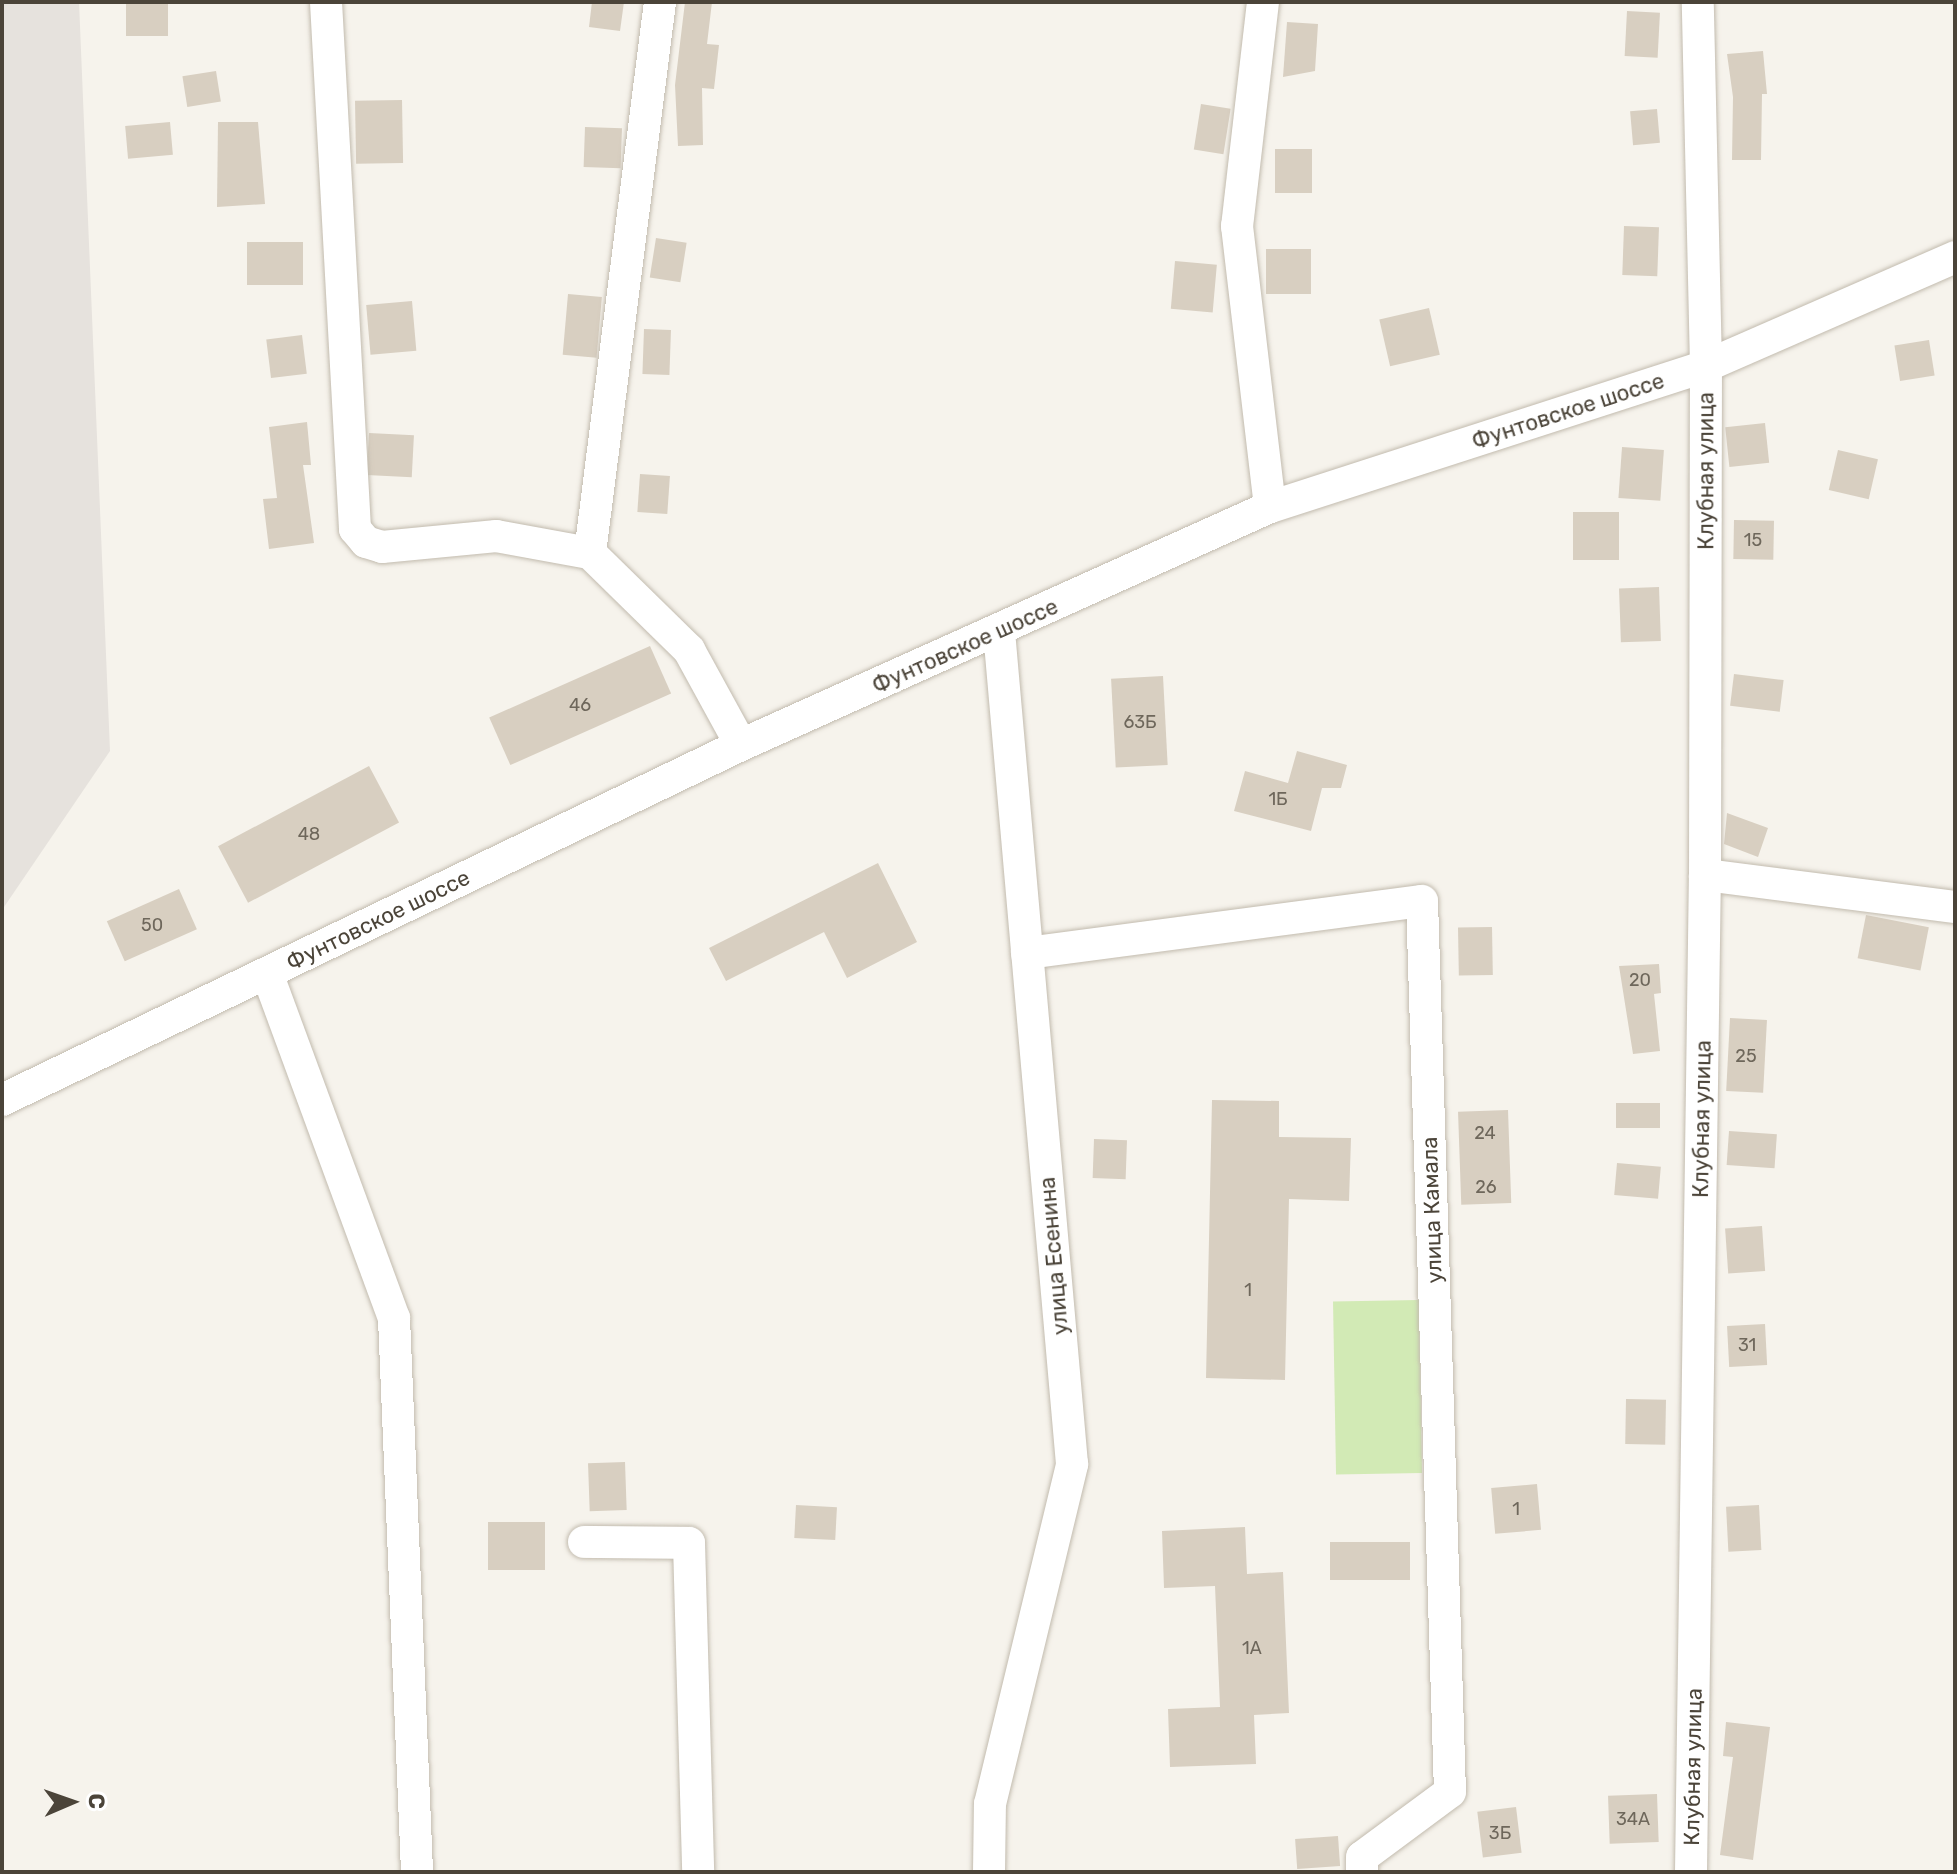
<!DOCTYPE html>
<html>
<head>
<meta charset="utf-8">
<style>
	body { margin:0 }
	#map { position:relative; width:1957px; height:1874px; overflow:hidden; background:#f6f3ec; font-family:Rubik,sans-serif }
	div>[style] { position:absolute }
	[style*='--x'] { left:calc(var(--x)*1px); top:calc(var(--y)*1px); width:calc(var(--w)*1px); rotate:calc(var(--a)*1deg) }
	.industrial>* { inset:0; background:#e6e2dd }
	.green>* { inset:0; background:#d2eab5; transform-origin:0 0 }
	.building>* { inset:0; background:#d8cfc1; transform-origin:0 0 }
	.roads { filter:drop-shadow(0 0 2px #c2bbae) drop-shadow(0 0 2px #c2bbae) }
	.minor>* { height:32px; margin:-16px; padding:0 16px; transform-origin:16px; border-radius:16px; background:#fff }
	span { translate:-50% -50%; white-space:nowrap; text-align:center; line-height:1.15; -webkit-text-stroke:7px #fff; paint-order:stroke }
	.number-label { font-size:18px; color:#6e675b }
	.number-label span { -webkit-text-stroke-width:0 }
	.street-label { font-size:22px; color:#4b4439 }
	.frame { position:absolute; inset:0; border:4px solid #4b4439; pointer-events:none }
	.north { position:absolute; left:32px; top:1762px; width:80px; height:80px; -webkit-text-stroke:6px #fff; paint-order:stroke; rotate:88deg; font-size:22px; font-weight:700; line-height:32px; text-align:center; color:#4b4439 }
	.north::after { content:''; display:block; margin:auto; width:28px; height:36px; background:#4b4439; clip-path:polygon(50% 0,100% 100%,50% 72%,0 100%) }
</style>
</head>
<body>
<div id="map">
	<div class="industrial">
		<div style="clip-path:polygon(2px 2px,79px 2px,110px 751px,2px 910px)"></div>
	</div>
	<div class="green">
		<div style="left:1419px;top:1300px;width:173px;height:86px;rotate:89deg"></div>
	</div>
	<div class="building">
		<div style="left:126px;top:2px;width:42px;height:34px"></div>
		<div style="clip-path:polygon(592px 2px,624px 2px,620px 31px,589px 27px)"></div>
		<div style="clip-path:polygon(685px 2px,712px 2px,707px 44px,719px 45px,714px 89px,702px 88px,703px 145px,678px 146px,675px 85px)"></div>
		<div style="left:1627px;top:11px;width:33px;height:45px;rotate:3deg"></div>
		<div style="clip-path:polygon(1287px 22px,1318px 24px,1315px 71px,1283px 77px)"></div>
		<div style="clip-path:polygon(1763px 51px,1767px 94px,1762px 94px,1761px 160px,1732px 160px,1733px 97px,1727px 54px)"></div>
		<div style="left:216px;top:71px;width:31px;height:34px;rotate:81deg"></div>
		<div style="left:402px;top:100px;width:63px;height:47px;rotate:89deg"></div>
		<div style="left:1201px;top:104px;width:30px;height:46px;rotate:9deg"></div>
		<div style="left:1657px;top:109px;width:34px;height:27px;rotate:85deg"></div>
		<div style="left:170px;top:122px;width:33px;height:45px;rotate:85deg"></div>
		<div style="clip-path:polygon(218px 122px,258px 122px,265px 204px,217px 207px)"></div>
		<div style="left:585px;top:127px;width:37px;height:40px;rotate:2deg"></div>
		<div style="left:1275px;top:149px;width:37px;height:44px"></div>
		<div style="left:1624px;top:226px;width:35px;height:49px;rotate:2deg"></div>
		<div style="left:656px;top:238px;width:31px;height:40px;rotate:9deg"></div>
		<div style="left:303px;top:242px;width:43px;height:56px;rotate:90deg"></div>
		<div style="left:1311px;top:249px;width:45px;height:45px;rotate:90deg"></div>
		<div style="left:1175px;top:261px;width:42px;height:48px;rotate:5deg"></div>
		<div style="left:568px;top:294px;width:34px;height:61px;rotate:5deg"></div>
		<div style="left:412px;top:301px;width:50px;height:46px;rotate:85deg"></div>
		<div style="left:1429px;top:308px;width:48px;height:51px;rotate:77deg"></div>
		<div style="left:644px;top:329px;width:27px;height:45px;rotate:2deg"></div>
		<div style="left:302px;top:335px;width:39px;height:36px;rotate:83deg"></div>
		<div style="left:1929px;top:340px;width:36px;height:35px;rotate:81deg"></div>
		<div style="clip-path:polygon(307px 422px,311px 465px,303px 465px,314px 543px,269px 549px,263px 499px,277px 498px,269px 427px)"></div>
		<div style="left:1765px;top:423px;width:40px;height:40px;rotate:84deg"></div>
		<div style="left:369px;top:433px;width:45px;height:42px;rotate:3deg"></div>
		<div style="left:1622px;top:447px;width:42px;height:51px;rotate:4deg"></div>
		<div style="left:1838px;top:450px;width:41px;height:41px;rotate:13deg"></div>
		<div style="left:640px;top:474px;width:30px;height:38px;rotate:4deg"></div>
		<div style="left:1573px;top:512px;width:46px;height:48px"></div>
		<div style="left:1734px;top:520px;width:40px;height:39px;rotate:1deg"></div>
		<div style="left:1659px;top:587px;width:54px;height:40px;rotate:88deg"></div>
		<div style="left:650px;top:646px;width:52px;height:176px;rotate:66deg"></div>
		<div style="left:1734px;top:674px;width:50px;height:32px;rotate:7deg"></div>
		<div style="left:1163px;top:676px;width:89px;height:52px;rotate:87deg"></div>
		<div style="clip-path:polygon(1297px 751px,1347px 765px,1341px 788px,1322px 788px,1311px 831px,1234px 811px,1245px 771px,1288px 783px)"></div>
		<div style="left:369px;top:766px;width:64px;height:171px;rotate:62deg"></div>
		<div style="clip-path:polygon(1727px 813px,1768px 828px,1758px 857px,1724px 844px)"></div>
		<div style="clip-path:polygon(878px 863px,917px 942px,847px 978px,824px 932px,726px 981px,709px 948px)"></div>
		<div style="left:179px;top:889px;width:44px;height:79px;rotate:66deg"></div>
		<div style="left:1866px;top:915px;width:64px;height:44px;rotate:11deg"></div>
		<div style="left:1492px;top:927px;width:48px;height:34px;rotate:89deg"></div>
		<div style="clip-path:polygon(1659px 964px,1661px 993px,1654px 994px,1660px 1051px,1633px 1054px,1619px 966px)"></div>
		<div style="left:1730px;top:1018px;width:37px;height:73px;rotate:3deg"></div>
		<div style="clip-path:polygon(1212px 1100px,1279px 1101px,1279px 1137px,1351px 1138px,1349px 1201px,1289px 1199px,1285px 1380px,1206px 1378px)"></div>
		<div style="left:1616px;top:1103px;width:44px;height:25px"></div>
		<div style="left:1508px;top:1110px;width:93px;height:50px;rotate:88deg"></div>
		<div style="left:1729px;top:1131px;width:48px;height:34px;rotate:4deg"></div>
		<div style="left:1094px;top:1139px;width:33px;height:39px;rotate:2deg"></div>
		<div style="left:1617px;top:1163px;width:44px;height:32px;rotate:5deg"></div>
		<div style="left:1762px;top:1226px;width:45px;height:37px;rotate:86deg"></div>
		<div style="left:1765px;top:1324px;width:41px;height:38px;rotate:87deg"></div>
		<div style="left:1626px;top:1399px;width:40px;height:45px;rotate:1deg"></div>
		<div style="left:625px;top:1462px;width:48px;height:37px;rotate:88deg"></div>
		<div style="left:1537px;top:1484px;width:46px;height:46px;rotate:85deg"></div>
		<div style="left:796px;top:1505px;width:41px;height:33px;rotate:3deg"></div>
		<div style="left:1759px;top:1505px;width:45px;height:33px;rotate:87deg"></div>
		<div style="left:545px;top:1522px;width:48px;height:57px;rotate:90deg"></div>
		<div style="clip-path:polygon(1245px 1527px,1247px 1574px,1283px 1572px,1289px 1713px,1254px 1715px,1256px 1764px,1170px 1767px,1168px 1709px,1220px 1707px,1215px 1586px,1164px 1588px,1162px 1531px)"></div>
		<div style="left:1330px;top:1542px;width:80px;height:38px"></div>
		<div style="clip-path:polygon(1726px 1722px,1770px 1727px,1753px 1860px,1720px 1855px,1733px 1757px,1723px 1756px)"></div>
		<div style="left:1657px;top:1794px;width:48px;height:49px;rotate:88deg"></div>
		<div style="left:1516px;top:1807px;width:46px;height:39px;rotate:83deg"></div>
		<div style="left:1338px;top:1836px;width:30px;height:43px;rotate:86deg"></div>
	</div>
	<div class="roads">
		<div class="minor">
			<div style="--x:326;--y:2;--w:528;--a:86.85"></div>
			<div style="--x:355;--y:529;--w:17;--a:50"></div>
			<div style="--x:366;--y:542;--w:17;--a:17"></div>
			<div style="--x:382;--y:547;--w:115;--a:-5.5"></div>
			<div style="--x:496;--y:536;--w:96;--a:10.3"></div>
			<div style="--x:660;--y:2;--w:555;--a:97.24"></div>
			<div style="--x:590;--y:553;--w:139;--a:44.4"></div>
			<div style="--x:689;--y:650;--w:108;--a:61.3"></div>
			<div style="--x:1263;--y:2;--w:226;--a:96.6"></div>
			<div style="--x:1237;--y:226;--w:283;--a:83.3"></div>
			<div style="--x:1705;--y:875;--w:252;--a:7.3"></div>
			<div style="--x:1027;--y:953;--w:398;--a:-7.5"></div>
			<div style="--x:1422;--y:901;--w:891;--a:88.2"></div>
			<div style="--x:1450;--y:1792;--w:109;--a:143.5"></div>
			<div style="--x:1362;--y:1857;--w:15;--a:90"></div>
			<div style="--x:267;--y:973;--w:368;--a:69.8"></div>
			<div style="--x:394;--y:1318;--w:554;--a:87.62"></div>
			<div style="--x:2;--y:1100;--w:820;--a:-25.66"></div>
			<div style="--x:741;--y:745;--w:580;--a:-24.22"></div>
			<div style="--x:1270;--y:507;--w:458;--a:-17.9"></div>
			<div style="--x:1706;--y:366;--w:272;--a:-23.6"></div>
			<div style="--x:584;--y:1542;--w:105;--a:0.5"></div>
			<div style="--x:689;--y:1543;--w:329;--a:88.4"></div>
			<div style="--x:989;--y:1872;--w:68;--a:-89.2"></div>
			<div style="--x:990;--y:1804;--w:350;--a:-76.4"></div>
			<div style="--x:1072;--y:1464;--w:835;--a:-95.01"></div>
			<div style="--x:1691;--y:1872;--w:997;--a:-89.2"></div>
			<div style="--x:1705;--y:875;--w:509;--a:-89.89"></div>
			<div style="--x:1706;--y:366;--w:364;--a:-91.3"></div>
		</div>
	</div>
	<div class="number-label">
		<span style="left:1753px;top:540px">15</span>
		<span style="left:580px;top:705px">46</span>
		<span style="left:1140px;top:722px">63Б</span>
		<span style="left:1278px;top:799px">1Б</span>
		<span style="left:309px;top:834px">48</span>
		<span style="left:152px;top:925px">50</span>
		<span style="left:1640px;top:980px">20</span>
		<span style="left:1746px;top:1056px">25</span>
		<span style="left:1485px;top:1133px">24</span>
		<span style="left:1486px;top:1187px">26</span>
		<span style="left:1248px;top:1290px">1</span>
		<span style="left:1747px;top:1345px">31</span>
		<span style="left:1516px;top:1509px">1</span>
		<span style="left:1252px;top:1648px">1А</span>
		<span style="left:1633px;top:1819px">34А</span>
		<span style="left:1500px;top:1833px">3Б</span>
	</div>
	<div class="street-label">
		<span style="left:1568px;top:411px;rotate:-18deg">Фунтовское шоссе</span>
		<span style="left:1706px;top:471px;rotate:-90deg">Клубная улица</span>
		<span style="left:965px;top:646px;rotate:-24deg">Фунтовское шоссе</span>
		<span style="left:378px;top:920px;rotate:-26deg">Фунтовское шоссе</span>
		<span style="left:1702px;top:1119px;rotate:-89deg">Клубная улица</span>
		<span style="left:1432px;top:1210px;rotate:-92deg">улица Камала</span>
		<span style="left:1054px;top:1256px;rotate:-95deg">улица Есенина</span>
		<span style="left:1693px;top:1767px;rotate:-89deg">Клубная улица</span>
	</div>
	<div class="frame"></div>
	<div class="north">С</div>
</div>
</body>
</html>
